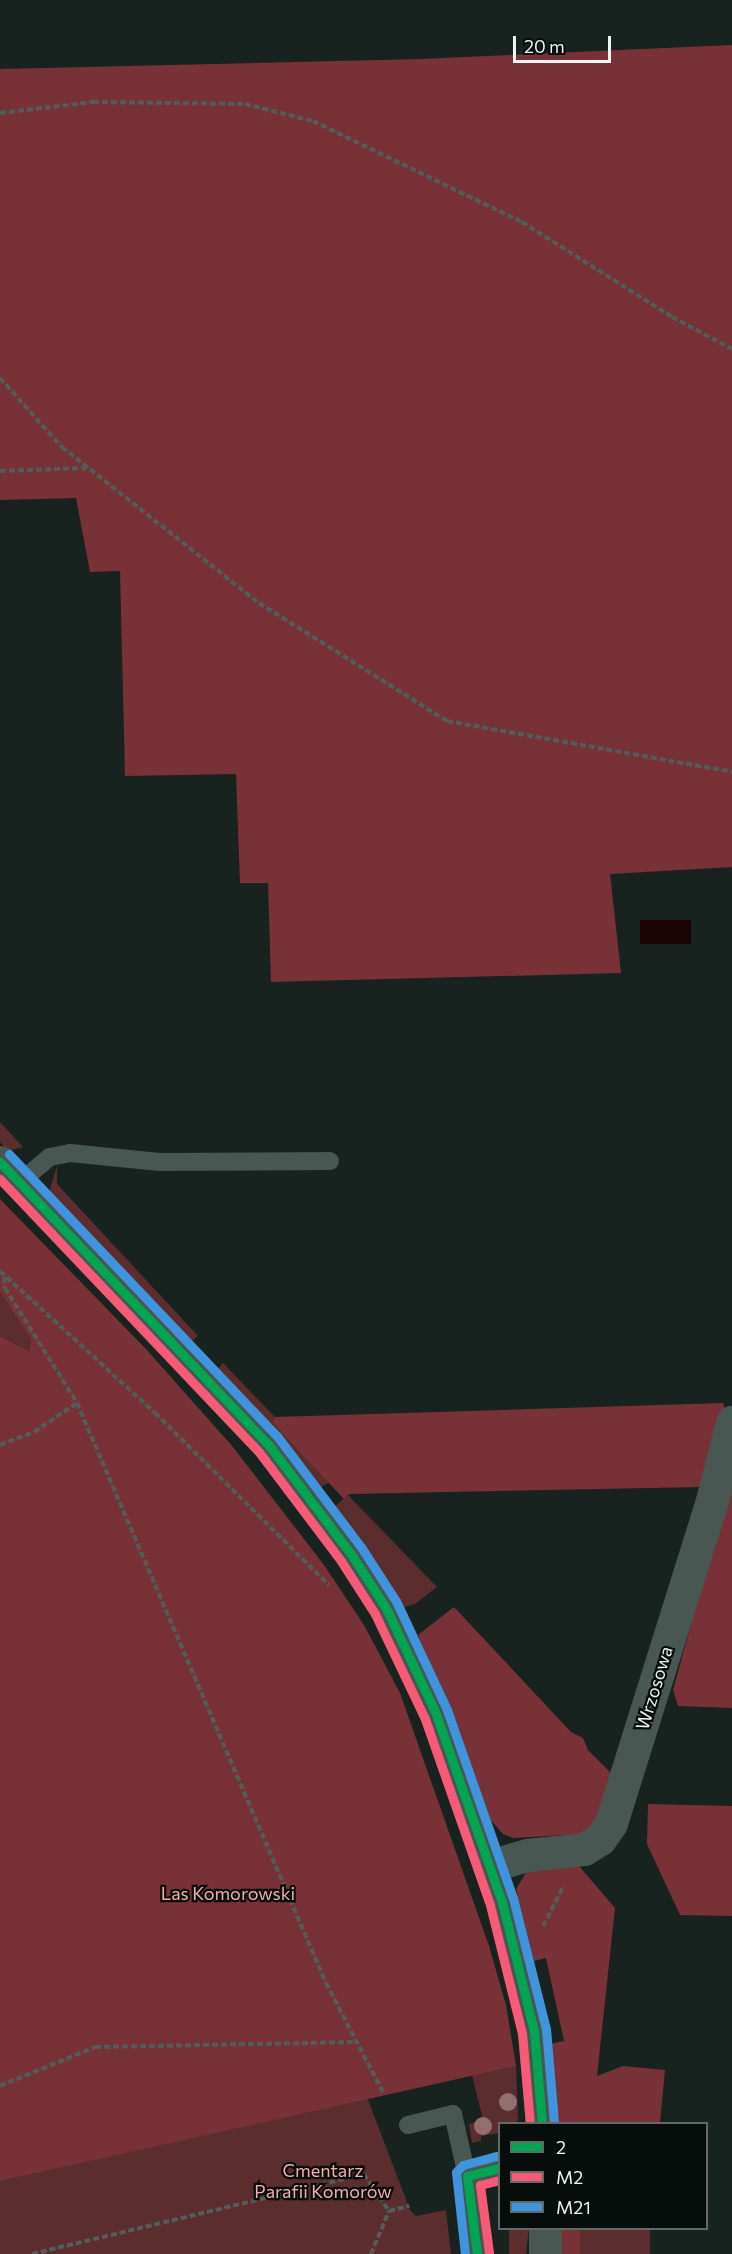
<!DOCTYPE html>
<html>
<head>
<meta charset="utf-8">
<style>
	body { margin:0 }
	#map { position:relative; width:732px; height:2254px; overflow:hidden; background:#18221f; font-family:Commissioner,sans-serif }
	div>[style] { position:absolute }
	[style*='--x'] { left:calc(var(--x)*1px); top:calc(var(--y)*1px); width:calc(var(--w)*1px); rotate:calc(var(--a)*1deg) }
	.green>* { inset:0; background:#5b2d2f; transform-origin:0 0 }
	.forest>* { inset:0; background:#783136; transform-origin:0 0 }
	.water>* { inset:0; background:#1d0304; transform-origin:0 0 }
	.path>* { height:4px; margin-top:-2px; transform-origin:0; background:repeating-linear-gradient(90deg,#525d5a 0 6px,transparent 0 9px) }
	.service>* { height:18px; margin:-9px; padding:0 9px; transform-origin:9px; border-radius:9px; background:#485752 }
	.minor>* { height:33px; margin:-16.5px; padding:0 16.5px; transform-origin:16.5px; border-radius:16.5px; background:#485752 }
	.bus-1>* { height:9px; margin:-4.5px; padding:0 4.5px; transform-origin:4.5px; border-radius:4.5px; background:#00a651 }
	.bus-2>* { height:9px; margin:-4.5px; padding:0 4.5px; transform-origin:4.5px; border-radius:4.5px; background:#f75a77 }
	.bus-3>* { height:9px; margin:-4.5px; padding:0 4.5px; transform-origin:4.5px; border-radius:4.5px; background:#4094de }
	.trees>* { width:18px; height:18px; margin:-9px; border-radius:50%; background:#936e6e }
	span { translate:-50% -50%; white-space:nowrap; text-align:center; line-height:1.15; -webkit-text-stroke:4.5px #060d0b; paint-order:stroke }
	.street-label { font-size:18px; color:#ebf5f2 }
	.park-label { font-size:18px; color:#f7adae }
	.legend { position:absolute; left:498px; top:2122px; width:210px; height:108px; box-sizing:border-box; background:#060d0b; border:2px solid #626a67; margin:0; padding:8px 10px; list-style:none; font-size:18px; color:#ebf5f2 }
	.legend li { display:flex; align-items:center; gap:12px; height:30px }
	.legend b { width:30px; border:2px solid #626a67 }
	.scale { position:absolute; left:513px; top:36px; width:98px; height:27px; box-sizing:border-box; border:3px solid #ebf5f2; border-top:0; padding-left:8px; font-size:18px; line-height:21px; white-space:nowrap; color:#ebf5f2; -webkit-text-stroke:4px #060d0b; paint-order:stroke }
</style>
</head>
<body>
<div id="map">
	<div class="green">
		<div style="clip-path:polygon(0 1122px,23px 1147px,8px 1151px,0 1142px)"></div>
		<div style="clip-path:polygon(57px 1166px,57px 1184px,198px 1336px,192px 1341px,49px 1192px)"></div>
		<div style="clip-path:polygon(0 1292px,31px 1339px,29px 1351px,0 1336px)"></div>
		<div style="clip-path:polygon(223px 1363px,275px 1417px,272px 1422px,330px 1482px,319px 1488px,218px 1369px)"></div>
		<div style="clip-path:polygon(348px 1495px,437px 1587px,415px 1604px,402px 1608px,334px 1507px)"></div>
		<div style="clip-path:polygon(516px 2066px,518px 2120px,515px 2123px,500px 2124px,499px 2133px,481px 2136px,481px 2141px,472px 2143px,469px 2124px,483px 2120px,472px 2075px)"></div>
		<div style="clip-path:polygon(367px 2097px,410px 2210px,416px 2216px,446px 2210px,451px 2254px,0 2254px,0 2181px)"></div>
		<div style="clip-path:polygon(509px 2229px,529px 2229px,526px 2254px,509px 2254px)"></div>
		<div style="left:580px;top:2229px;width:70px;height:25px"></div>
	</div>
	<div class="forest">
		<div style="clip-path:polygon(732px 45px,732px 867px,610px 874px,621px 973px,271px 982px,268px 883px,240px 883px,236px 774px,125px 776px,120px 571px,90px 572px,76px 498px,0 500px,0 69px,421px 59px)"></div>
		<div style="clip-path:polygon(0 1199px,146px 1349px,233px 1447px,324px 1565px,364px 1625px,400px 1693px,489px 1946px,506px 2005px,516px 2066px,0 2181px,0 1336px,29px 1351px,31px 1339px,0 1292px)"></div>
		<div style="clip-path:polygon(723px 1403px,725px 1409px,701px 1487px,349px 1494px,344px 1499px,272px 1422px,275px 1417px)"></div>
		<div style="clip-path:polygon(732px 1475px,732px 1708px,678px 1706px,673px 1690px)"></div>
		<div style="clip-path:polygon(454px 1607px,571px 1732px,583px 1738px,588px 1750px,616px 1778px,605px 1813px,584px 1834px,513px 1838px,503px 1834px,489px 1818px,418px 1635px)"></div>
		<div style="clip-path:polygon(648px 1804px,732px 1806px,732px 1916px,680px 1915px,647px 1844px)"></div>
		<div style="clip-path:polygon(579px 1866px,615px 1908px,597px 2076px,623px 2066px,665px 2070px,660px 2123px,554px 2123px,550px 2044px,564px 2041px,546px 1958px,534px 1961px,516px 1889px,527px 1871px)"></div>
		<div style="left:559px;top:2229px;width:21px;height:25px"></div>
	</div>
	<div class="water">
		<div style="left:691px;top:920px;width:24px;height:51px;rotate:90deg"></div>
	</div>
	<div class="path">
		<div style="--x:0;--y:113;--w:94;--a:-6.7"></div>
		<div style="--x:93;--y:102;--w:152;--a:0.8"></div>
		<div style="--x:245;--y:104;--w:70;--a:14"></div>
		<div style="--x:313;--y:121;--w:232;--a:25.8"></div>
		<div style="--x:522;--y:222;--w:178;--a:32.3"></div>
		<div style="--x:672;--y:317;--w:68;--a:28.1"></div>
		<div style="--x:0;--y:378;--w:93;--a:48.1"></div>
		<div style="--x:62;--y:447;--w:251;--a:38.4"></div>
		<div style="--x:259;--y:603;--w:222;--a:32.1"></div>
		<div style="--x:447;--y:721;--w:290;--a:10.1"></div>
		<div style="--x:0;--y:471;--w:86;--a:-2"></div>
		<div style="--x:0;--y:1271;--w:210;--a:42.5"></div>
		<div style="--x:155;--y:1413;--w:245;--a:44.7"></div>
		<div style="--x:4;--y:1277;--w:11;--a:85"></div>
		<div style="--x:5;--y:1288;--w:136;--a:57.9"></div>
		<div style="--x:77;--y:1403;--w:631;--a:66.77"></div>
		<div style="--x:326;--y:1983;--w:125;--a:62.4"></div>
		<div style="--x:0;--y:1445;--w:36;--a:-21"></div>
		<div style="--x:34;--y:1432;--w:52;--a:-34"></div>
		<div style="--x:543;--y:1926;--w:46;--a:-62.9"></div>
		<div style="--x:0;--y:2086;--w:103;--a:-22.3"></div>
		<div style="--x:95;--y:2047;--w:262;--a:-1.1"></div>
		<div style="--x:389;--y:2211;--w:21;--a:-14"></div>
		<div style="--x:32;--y:2254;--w:342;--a:-13.5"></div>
		<div style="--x:364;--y:2174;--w:45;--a:56"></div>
		<div style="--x:371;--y:2254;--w:47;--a:-67.3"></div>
	</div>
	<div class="service">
		<div style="--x:20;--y:1182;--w:39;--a:-40"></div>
		<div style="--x:50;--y:1157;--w:20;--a:-11"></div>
		<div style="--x:70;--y:1153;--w:90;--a:5.7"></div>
		<div style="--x:160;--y:1162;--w:170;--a:-0.3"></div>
		<div style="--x:408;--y:2125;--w:46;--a:-13.7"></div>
		<div style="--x:453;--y:2114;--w:64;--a:77.3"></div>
		<div style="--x:477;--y:2254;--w:79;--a:-97.3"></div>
		<div style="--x:467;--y:2176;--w:34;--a:-14"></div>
	</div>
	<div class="minor">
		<div style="--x:0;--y:1162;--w:389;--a:46.5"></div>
		<div style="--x:268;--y:1444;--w:138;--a:53"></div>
		<div style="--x:351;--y:1554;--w:64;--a:57.1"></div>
		<div style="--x:386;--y:1608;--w:117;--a:64.7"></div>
		<div style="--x:436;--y:1714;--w:199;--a:70.7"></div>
		<div style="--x:502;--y:1902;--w:133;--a:76.1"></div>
		<div style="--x:534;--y:2031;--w:93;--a:85.1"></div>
		<div style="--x:489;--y:1866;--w:40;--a:-16"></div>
		<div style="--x:527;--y:1855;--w:57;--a:-6"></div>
		<div style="--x:584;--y:1849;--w:19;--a:-32"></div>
		<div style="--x:600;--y:1839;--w:19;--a:-55"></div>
		<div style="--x:611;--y:1823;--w:334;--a:-72.6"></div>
		<div style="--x:711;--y:1504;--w:85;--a:-75.6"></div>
		<div style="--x:545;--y:2254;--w:26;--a:-90"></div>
	</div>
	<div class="bus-1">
		<div style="--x:0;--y:1162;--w:389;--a:46.5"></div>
		<div style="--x:268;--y:1444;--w:138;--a:53"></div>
		<div style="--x:351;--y:1554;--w:64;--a:57.1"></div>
		<div style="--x:386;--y:1608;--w:117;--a:64.7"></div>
		<div style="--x:436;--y:1714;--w:199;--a:70.7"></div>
		<div style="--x:502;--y:1902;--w:133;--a:76.1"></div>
		<div style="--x:534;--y:2031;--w:93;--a:85.1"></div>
		<div style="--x:477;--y:2254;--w:79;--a:-97.3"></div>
		<div style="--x:467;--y:2176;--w:34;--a:-14"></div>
	</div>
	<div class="bus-2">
		<div style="--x:0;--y:1179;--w:376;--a:46.5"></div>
		<div style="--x:259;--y:1452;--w:136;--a:53"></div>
		<div style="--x:341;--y:1561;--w:63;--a:57.3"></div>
		<div style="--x:375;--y:1614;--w:116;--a:64.5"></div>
		<div style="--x:425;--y:1719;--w:197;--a:70.7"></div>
		<div style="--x:490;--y:1905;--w:132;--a:76"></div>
		<div style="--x:522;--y:2033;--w:91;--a:85"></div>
		<div style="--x:489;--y:2252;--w:68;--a:-97.7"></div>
		<div style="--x:480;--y:2185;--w:21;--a:-14"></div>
	</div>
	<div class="bus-3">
		<div style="--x:9;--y:1154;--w:389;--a:46.5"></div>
		<div style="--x:277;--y:1436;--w:139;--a:52.9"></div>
		<div style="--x:361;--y:1547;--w:64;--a:57.1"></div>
		<div style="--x:396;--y:1601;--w:120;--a:64.9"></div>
		<div style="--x:447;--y:1710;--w:199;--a:70.7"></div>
		<div style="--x:513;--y:1898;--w:135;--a:75.9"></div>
		<div style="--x:546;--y:2029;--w:94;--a:85.1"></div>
		<div style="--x:465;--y:2254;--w:82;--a:-96.3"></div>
		<div style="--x:456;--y:2172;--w:10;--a:-45"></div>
		<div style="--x:463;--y:2165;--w:35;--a:-15"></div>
	</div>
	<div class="trees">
		<div style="left:508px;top:2102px"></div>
		<div style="left:483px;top:2126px"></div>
	</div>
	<div class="street-label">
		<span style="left:654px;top:1688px;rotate:-73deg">Wrzosowa</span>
	</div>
	<div class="park-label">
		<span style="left:228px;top:1893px">Las Komorowski</span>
		<span style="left:323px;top:2181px">Cmentarz<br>Parafii Komorów</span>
	</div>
	<ul class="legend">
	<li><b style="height:8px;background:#00a651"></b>2</li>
	<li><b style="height:8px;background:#f75a77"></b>M2</li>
	<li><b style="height:8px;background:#4094de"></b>M21</li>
	</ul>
	<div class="scale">20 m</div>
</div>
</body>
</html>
